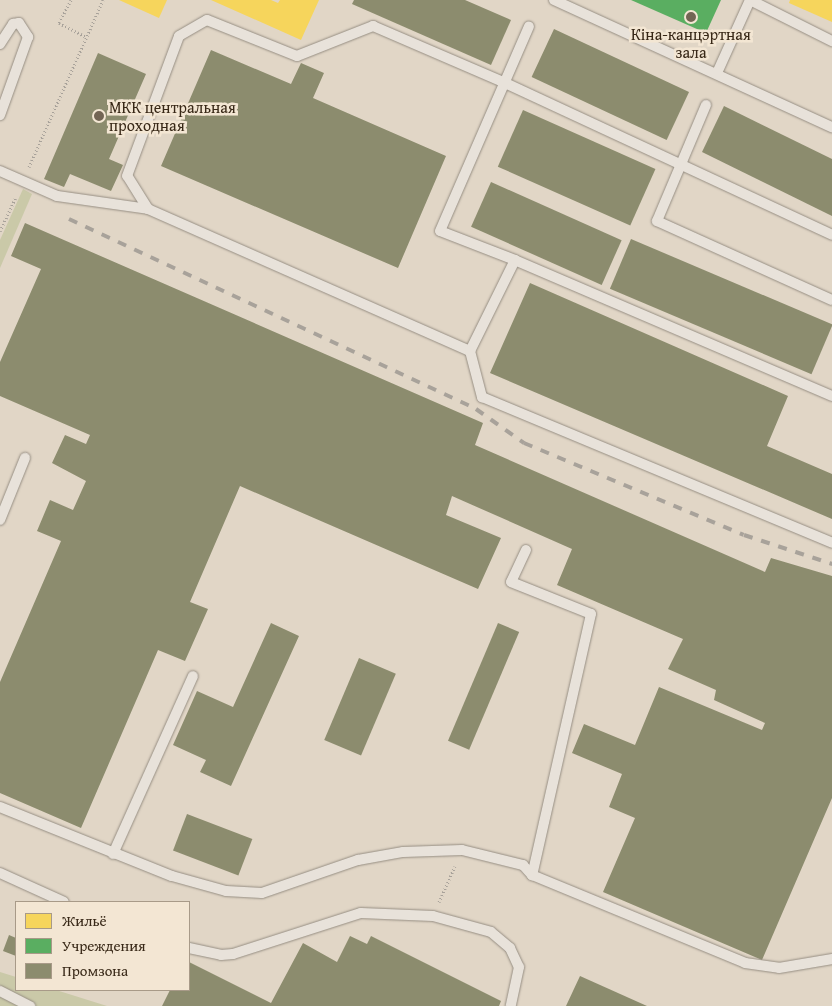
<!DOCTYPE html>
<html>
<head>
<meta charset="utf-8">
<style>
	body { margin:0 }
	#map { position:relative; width:832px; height:1006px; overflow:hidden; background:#e1d6c6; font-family:"Gentium Book Plus",serif }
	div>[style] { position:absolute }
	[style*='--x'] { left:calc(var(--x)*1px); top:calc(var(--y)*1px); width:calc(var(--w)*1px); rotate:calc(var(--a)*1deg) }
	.green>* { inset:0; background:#cac9a8 }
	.homes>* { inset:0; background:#f6d55c }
	.public>* { inset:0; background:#5aae61 }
	.industry>* { inset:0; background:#8c8c6e; transform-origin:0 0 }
	.path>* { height:3px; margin-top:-1.5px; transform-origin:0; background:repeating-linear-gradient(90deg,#a8a29a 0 1px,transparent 0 3.5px) }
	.roads { filter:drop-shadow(0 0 1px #968e83) drop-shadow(0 0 1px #968e83) }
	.lane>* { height:10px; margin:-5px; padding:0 5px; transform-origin:5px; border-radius:5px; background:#e8e2da }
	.rail>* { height:4px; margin-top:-2px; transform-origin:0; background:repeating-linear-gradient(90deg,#a8a29a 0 9px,transparent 0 18px) }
	.dots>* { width:14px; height:14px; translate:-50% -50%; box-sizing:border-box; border:2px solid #f3e6d3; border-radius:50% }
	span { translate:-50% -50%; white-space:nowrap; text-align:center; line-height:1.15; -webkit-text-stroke:5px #f3e6d3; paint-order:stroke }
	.poi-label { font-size:16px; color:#382817 }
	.left { translate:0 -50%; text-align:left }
	.legend { position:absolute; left:15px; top:901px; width:175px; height:90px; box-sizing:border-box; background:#f3e6d3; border:1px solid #a89a88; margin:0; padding:6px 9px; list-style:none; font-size:15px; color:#382817 }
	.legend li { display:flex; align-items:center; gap:10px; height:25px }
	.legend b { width:25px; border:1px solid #a89a88 }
</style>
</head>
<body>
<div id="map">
	<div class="green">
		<div style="clip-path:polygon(23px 189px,32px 194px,0 268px,0 240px)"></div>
		<div style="clip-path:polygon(0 972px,16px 977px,16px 990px,56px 990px,107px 1006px,0 1006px)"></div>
	</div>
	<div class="homes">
		<div style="clip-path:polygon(119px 0,167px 0,159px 18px)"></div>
		<div style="clip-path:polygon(211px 0,271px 0,278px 3px,280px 0,319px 0,301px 40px)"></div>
		<div style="clip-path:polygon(790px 0,832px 0,832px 22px,789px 3px)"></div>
	</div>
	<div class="public">
		<div style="clip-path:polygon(631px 0,721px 0,706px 33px)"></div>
	</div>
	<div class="industry">
		<div style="clip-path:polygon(354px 0,465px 0,511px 20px,491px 65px,352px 4px)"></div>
		<div style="left:554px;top:29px;width:149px;height:53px;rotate:25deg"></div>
		<div style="clip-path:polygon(211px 50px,291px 84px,301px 63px,324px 73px,313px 98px,446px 156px,398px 268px,161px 166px)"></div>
		<div style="clip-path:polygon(98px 53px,146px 74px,109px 159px,123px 165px,111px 191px,70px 174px,64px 187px,44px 179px)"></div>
		<div style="clip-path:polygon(724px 106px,832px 159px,832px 216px,702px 152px)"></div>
		<div style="left:523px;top:110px;width:145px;height:62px;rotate:24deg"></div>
		<div style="left:491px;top:182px;width:143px;height:49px;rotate:24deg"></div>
		<div style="clip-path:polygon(25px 223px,483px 423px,475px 445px,765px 572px,771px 558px,832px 576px,832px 798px,762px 960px,603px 892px,635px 818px,609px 807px,622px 774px,572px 753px,584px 724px,635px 745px,659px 687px,762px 730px,765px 723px,714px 700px,716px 690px,668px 669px,683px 639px,557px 585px,572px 549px,452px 496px,446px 515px,501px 538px,478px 589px,240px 486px,190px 602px,208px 609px,185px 661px,158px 650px,81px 828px,0 793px,0 682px,61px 541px,37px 531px,50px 500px,73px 510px,86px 481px,52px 463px,65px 435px,86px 444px,90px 435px,0 396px,0 362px,41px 269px,11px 256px)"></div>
		<div style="left:631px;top:239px;width:219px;height:54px;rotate:23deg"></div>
		<div style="clip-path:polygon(530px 283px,788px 396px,767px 446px,832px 474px,832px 519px,490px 373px)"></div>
		<div style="clip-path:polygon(271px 623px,299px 636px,231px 786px,200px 772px,206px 760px,173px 745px,197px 691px,233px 707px)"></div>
		<div style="left:498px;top:623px;width:23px;height:128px;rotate:23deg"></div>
		<div style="left:359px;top:658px;width:40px;height:89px;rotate:23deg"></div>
		<div style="left:187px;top:814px;width:70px;height:39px;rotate:21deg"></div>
		<div style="clip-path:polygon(9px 935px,16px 938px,16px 956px,3px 951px)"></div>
		<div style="clip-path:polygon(350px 936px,367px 944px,371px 936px,501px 1001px,499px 1006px,162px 1006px,170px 990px,189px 990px,189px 962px,271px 1003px,303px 943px,337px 962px)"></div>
		<div style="clip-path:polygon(580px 976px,647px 1006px,566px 1006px)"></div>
	</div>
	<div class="path">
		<div style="--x:71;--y:0;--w:26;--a:118"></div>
		<div style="--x:59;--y:23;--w:31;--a:27"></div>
		<div style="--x:29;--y:167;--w:183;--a:-66.1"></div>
		<div style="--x:0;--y:231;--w:38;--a:-65"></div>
		<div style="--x:439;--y:902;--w:39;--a:-66"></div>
	</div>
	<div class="roads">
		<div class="lane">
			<div style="--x:554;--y:0;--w:306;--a:24.6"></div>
			<div style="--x:750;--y:0;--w:92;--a:26.6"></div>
			<div style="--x:0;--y:44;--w:24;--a:-57"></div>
			<div style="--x:13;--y:24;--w:6;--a:-9"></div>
			<div style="--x:19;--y:23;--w:17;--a:57"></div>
			<div style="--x:28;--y:37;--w:83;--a:109.7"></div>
			<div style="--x:717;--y:73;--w:80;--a:-65.7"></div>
			<div style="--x:706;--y:105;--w:126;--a:112.9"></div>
			<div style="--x:657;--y:221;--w:192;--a:24.3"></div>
			<div style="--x:0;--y:171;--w:62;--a:23.7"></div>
			<div style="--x:57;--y:196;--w:92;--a:8.1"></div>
			<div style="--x:148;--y:209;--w:352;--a:23.8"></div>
			<div style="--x:148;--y:209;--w:39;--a:-122"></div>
			<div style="--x:127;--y:176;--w:149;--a:-69.6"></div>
			<div style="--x:179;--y:36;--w:32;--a:-30"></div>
			<div style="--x:207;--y:20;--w:97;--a:21.8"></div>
			<div style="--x:297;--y:56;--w:82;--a:-21.5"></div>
			<div style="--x:373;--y:26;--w:142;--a:23.3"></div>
			<div style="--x:503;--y:82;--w:363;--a:24.9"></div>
			<div style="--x:515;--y:260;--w:80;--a:-158.9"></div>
			<div style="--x:440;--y:231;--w:223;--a:-66.5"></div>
			<div style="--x:832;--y:396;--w:345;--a:-156.8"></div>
			<div style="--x:515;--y:260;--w:102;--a:116.3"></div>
			<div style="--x:470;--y:351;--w:48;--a:75.4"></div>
			<div style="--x:482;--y:397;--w:379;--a:22.6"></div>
			<div style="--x:0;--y:520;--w:67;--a:-68"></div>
			<div style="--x:526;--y:550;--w:35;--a:115"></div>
			<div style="--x:511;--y:582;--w:86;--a:21.8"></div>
			<div style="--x:591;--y:614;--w:268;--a:102.7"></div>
			<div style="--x:0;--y:807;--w:185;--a:21.9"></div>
			<div style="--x:172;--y:876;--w:56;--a:15.5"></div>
			<div style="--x:226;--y:891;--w:36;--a:3"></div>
			<div style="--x:262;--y:893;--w:102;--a:-19"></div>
			<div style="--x:358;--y:860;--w:46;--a:-10.1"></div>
			<div style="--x:403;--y:852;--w:59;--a:-1.9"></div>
			<div style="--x:462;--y:850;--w:63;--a:13.8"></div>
			<div style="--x:523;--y:865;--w:13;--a:48"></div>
			<div style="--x:532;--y:875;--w:230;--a:22.4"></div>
			<div style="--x:745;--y:963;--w:34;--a:8"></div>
			<div style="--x:779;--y:968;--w:54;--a:-9.6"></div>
			<div style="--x:113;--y:854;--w:195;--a:-65.8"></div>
			<div style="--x:0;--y:873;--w:70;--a:24.4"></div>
			<div style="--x:189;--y:948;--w:33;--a:12"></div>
			<div style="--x:221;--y:955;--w:12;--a:-5"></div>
			<div style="--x:233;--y:954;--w:134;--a:-17.8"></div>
			<div style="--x:361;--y:913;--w:72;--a:2.4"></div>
			<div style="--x:433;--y:916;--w:60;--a:15.4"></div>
			<div style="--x:491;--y:932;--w:25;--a:40"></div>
			<div style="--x:510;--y:948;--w:21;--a:65"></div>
			<div style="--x:519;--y:967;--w:40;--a:102"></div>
			<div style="--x:0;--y:991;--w:34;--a:27"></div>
		</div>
	</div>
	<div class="rail">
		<div style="--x:69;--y:219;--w:449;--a:25"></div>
		<div style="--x:476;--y:409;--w:59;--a:35.3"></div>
		<div style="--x:524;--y:443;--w:238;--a:22.7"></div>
		<div style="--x:744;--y:535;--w:93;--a:18.2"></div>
	</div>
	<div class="dots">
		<div style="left:691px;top:17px;background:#736554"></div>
		<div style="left:99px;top:116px;background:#736554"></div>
	</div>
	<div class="poi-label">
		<span style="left:691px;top:43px">Кіна-канцэртная<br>зала</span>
		<span class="left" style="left:109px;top:116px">МКК центральная<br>проходная</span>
	</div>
	<ul class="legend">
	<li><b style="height:14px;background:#f6d55c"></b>Жильё</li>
	<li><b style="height:14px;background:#5aae61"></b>Учреждения</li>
	<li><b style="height:14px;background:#8c8c6e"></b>Промзона</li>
	</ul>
</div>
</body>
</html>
